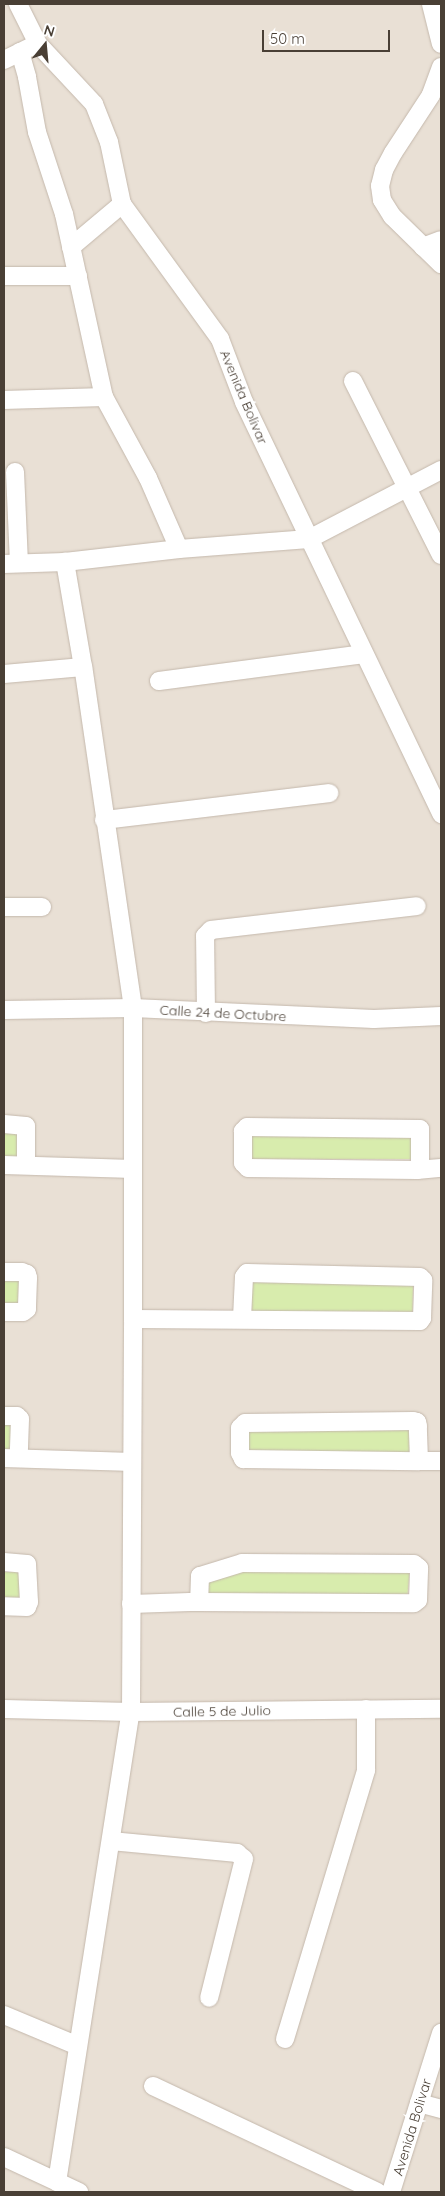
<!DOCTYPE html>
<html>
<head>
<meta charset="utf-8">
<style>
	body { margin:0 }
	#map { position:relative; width:445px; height:2196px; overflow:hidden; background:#f5efe7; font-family:Quicksand,sans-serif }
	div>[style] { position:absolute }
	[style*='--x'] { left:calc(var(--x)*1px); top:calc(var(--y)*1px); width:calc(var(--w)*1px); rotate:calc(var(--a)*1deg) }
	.residential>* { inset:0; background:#e9e0d5; transform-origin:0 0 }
	.green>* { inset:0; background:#d8ecad; transform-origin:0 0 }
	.roads { filter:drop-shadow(0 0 1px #c4b8ac) drop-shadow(0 0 1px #c4b8ac) }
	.minor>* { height:18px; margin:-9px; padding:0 9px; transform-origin:9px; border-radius:9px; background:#fff }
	span { translate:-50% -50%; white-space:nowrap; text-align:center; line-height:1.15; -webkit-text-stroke:4.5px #fff; paint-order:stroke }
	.street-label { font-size:14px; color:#493f35 }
	.frame { position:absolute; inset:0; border:5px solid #493f35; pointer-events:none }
	.north { position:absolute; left:20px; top:20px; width:50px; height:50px; -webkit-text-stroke:4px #fff; paint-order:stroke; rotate:17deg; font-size:14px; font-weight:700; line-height:20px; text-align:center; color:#493f35 }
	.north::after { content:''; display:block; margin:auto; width:18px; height:22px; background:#493f35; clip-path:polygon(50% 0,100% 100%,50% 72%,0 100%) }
	.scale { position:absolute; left:262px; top:30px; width:128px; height:22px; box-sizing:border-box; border:2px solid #493f35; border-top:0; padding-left:6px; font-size:15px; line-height:18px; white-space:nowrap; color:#493f35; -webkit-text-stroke:4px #fff; paint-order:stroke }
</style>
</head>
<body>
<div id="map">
	<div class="residential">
		<div style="left:4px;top:4px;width:437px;height:2188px"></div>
	</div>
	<div class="green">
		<div style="left:4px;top:1130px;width:17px;height:28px"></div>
		<div style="left:252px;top:1136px;width:162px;height:23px"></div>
		<div style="left:4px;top:1280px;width:16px;height:26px;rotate:4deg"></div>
		<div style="left:252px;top:1282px;width:161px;height:29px;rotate:1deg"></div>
		<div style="left:4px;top:1424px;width:8px;height:28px"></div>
		<div style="left:410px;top:1429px;width:25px;height:163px;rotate:90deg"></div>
		<div style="clip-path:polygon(236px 1567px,410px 1569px,407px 1598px,208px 1595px,208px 1577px)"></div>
		<div style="left:4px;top:1572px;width:16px;height:27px"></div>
	</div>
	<div class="roads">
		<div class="minor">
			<div style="--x:18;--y:4;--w:45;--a:63.4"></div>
			<div style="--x:38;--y:44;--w:82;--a:47"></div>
			<div style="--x:94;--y:104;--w:41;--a:68.5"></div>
			<div style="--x:109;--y:142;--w:63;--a:78.2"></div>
			<div style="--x:122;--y:204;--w:167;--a:54"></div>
			<div style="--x:220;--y:339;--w:67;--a:69.1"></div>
			<div style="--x:244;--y:402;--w:457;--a:64.4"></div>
			<div style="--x:431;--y:4;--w:41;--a:76"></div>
			<div style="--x:20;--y:52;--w:26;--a:74"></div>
			<div style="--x:27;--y:77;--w:56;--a:79.7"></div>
			<div style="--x:37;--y:132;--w:86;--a:71.8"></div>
			<div style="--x:64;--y:214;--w:187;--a:77.7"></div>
			<div style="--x:104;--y:397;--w:92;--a:61.5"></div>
			<div style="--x:148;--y:478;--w:77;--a:66.4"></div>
			<div style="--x:4;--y:60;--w:30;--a:-26"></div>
			<div style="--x:441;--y:67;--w:30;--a:110"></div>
			<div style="--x:431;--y:95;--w:69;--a:123.2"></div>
			<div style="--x:393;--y:153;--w:19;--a:118"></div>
			<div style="--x:384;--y:170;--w:16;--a:104"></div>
			<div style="--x:380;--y:186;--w:14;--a:82"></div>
			<div style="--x:382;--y:200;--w:19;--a:58"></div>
			<div style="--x:392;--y:216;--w:69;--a:44.4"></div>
			<div style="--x:71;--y:247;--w:67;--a:-40.1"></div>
			<div style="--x:423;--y:247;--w:19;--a:-21"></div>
			<div style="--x:4;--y:276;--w:74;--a:0"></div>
			<div style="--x:353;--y:381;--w:195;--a:63.2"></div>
			<div style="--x:4;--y:400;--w:100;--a:-1.7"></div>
			<div style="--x:15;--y:472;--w:90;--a:87.5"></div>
			<div style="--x:4;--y:564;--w:61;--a:-1.9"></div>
			<div style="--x:65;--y:562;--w:115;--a:-6.5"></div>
			<div style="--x:179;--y:549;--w:130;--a:-4.4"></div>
			<div style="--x:309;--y:539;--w:149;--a:-27.6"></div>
			<div style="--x:4;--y:674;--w:79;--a:-5.1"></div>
			<div style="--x:159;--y:681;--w:207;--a:-7.5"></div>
			<div style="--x:104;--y:820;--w:227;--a:-6.8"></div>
			<div style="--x:4;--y:907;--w:38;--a:0"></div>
			<div style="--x:4;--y:1010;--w:129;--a:-0.9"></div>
			<div style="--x:133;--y:1008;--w:241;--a:2.6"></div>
			<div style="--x:374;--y:1019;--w:67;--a:-2.6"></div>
			<div style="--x:206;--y:1013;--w:77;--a:-90.7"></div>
			<div style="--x:205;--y:936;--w:8;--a:-45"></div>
			<div style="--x:211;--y:930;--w:207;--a:-6.6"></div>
			<div style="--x:4;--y:1124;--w:22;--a:5"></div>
			<div style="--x:26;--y:1126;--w:39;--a:90"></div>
			<div style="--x:4;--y:1165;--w:129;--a:1.8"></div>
			<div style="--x:420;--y:1168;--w:39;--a:-90"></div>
			<div style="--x:420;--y:1129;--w:173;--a:-179.3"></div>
			<div style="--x:247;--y:1127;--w:6;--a:135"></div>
			<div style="--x:243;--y:1131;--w:32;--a:90"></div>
			<div style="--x:243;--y:1163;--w:7;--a:45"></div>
			<div style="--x:248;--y:1168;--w:169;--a:0.7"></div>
			<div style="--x:417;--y:1170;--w:24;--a:-5"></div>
			<div style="--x:4;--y:1272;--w:18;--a:0"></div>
			<div style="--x:22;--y:1272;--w:5;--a:22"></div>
			<div style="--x:27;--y:1274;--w:4;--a:76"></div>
			<div style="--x:28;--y:1278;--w:31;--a:92"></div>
			<div style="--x:27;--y:1309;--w:5;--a:143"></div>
			<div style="--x:23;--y:1312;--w:19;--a:180"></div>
			<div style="--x:133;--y:1319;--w:287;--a:0.4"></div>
			<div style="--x:420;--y:1321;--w:4;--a:-56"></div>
			<div style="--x:422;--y:1318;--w:38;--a:-88"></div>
			<div style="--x:423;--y:1280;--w:4;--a:-135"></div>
			<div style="--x:420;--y:1277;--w:173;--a:-178.7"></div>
			<div style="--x:247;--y:1273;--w:5;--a:127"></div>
			<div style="--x:244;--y:1277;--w:41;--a:92.8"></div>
			<div style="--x:4;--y:1416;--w:13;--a:0"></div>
			<div style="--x:17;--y:1416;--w:4;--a:45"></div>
			<div style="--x:20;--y:1419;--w:38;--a:92"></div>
			<div style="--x:4;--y:1458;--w:128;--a:1.8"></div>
			<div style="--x:419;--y:1461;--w:35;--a:-92"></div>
			<div style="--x:418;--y:1426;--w:4;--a:-104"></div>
			<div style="--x:417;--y:1422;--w:4;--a:-166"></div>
			<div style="--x:413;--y:1421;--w:168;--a:179.3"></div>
			<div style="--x:245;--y:1423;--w:7;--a:135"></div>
			<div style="--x:240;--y:1428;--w:25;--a:90"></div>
			<div style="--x:240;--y:1453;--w:7;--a:63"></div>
			<div style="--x:243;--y:1459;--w:176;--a:0.7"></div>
			<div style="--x:419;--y:1461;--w:22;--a:0"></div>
			<div style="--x:4;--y:1562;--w:23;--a:5"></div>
			<div style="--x:27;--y:1564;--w:38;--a:87"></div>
			<div style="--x:29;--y:1602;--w:5;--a:112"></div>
			<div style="--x:27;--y:1607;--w:23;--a:-178"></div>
			<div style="--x:131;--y:1604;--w:59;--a:-1.9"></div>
			<div style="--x:190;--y:1602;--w:9;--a:0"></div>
			<div style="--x:199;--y:1602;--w:215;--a:0.3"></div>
			<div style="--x:414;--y:1603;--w:5;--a:-37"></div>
			<div style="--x:418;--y:1600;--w:32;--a:-88"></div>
			<div style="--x:419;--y:1568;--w:6;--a:-141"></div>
			<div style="--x:414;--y:1564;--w:172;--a:-179.7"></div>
			<div style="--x:242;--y:1563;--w:44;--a:162.8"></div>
			<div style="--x:200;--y:1576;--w:26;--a:92"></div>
			<div style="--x:4;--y:1709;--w:127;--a:1.4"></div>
			<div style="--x:131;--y:1712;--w:310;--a:-0.6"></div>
			<div style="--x:111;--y:1841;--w:127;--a:5.4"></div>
			<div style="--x:237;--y:1853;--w:9;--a:41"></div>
			<div style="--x:244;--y:1859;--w:143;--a:104.1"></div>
			<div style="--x:4;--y:2015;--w:80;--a:22.7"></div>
			<div style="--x:285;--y:2039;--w:281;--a:-73.2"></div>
			<div style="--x:366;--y:1770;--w:61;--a:-90"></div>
			<div style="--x:153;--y:2086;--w:248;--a:25.3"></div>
			<div style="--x:419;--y:2103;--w:23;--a:15"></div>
			<div style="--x:4;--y:2157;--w:83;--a:25"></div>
			<div style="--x:57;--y:2182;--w:476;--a:-81.1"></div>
			<div style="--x:131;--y:1712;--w:393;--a:-89.7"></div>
			<div style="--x:133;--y:1319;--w:311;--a:-90"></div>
			<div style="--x:133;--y:1008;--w:345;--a:-98.3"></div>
			<div style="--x:83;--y:667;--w:107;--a:-99.7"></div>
			<div style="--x:391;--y:2192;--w:167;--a:-72.5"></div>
		</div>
	</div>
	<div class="street-label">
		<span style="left:244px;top:397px;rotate:67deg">Avenida Bolivar</span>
		<span style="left:223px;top:1013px;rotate:3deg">Calle 24 de Octubre</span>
		<span style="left:222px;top:1711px;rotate:-1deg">Calle 5 de Julio</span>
		<span style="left:412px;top:2127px;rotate:-73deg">Avenida Bolivar</span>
	</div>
	<div class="frame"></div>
	<div class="north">N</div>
	<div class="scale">50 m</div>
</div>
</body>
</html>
